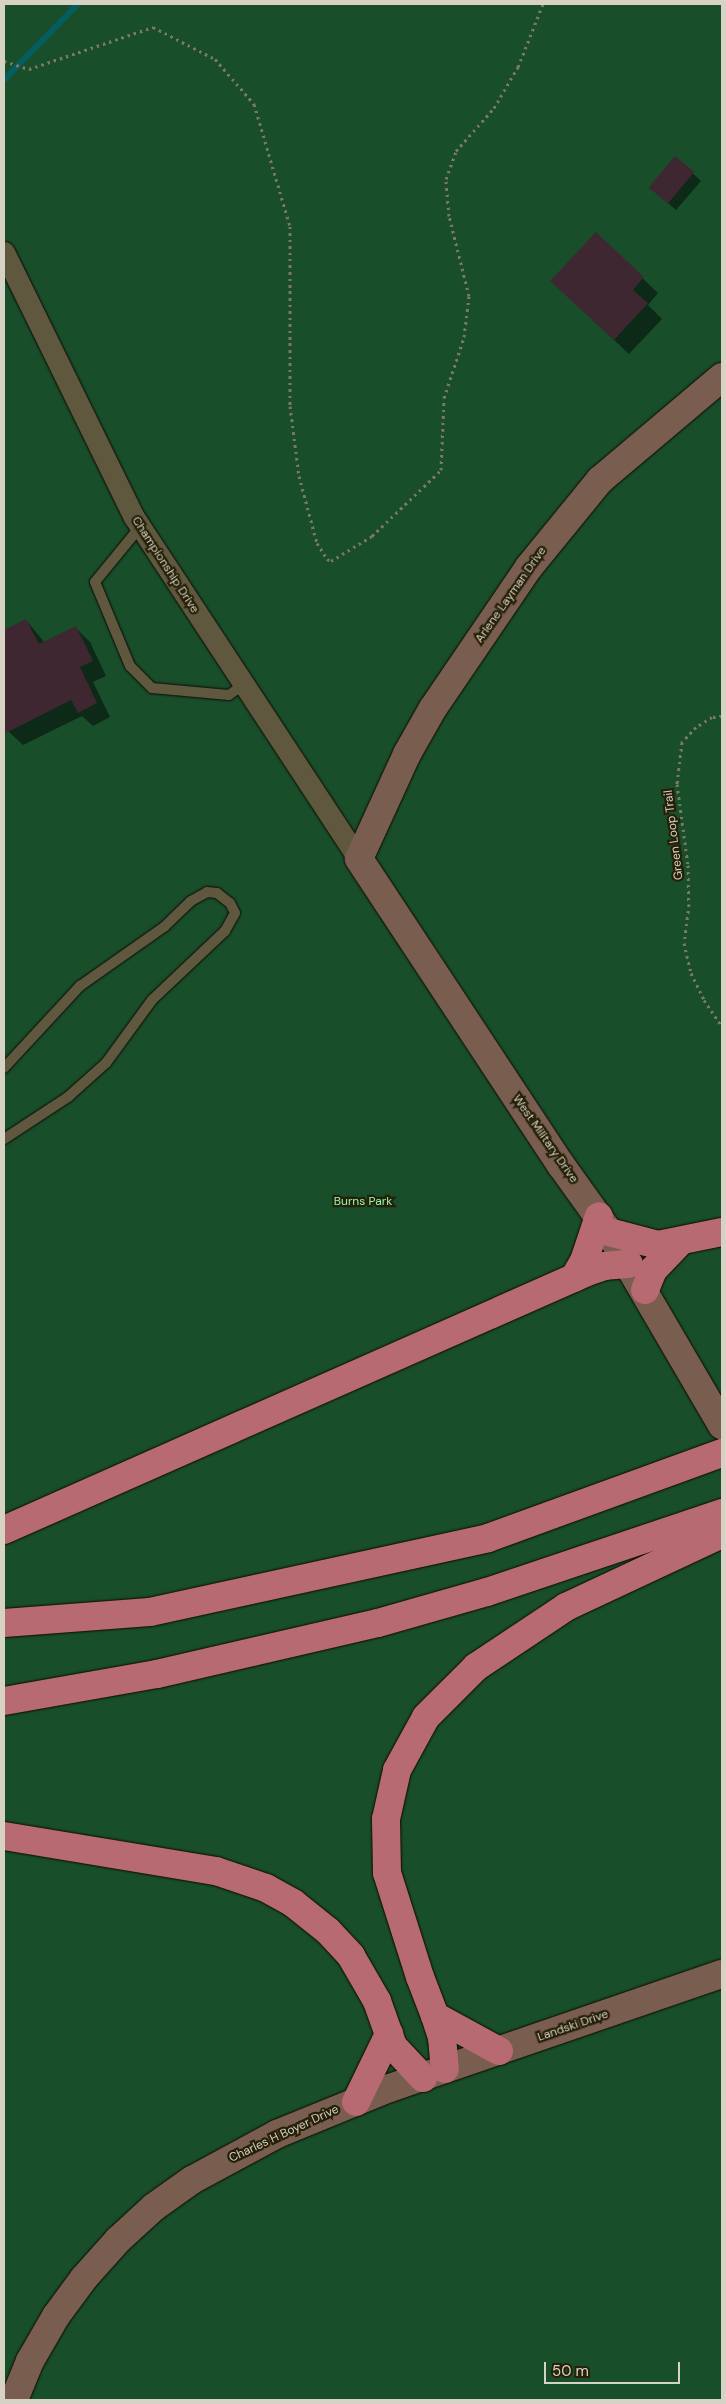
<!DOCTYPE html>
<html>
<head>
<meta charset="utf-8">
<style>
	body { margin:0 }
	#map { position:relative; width:726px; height:2404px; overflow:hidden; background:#262008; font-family:"DM Sans",sans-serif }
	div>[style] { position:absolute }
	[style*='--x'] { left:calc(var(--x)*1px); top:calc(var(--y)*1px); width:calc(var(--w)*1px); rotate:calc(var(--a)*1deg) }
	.green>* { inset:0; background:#194e2b; transform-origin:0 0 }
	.shadow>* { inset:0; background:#0007 }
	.stream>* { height:5.5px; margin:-2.75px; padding:0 2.75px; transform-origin:2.75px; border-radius:2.75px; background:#065d60 }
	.building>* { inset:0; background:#3f2731; transform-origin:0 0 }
	.path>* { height:3px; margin-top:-1.5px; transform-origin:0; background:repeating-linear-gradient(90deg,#7d7865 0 2.5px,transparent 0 6.5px) }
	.roads { filter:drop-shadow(0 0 1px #0f0900) drop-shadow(0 0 1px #0f0900) }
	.lane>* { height:10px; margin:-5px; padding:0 5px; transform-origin:5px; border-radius:5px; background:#5f583f }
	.street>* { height:21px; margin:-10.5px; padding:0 10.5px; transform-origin:10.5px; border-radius:10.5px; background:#5f583f }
	.secondary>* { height:28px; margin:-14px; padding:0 14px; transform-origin:14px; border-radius:14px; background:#795d4e }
	.highway>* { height:28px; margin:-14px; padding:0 14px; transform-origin:14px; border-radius:14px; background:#b76a72 }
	span { translate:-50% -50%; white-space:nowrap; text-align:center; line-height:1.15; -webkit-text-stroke:4.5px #262008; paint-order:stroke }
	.street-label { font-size:12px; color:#d6d2c4 }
	.park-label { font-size:12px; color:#8dfbab }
	.frame { position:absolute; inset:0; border:5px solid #d6d2c4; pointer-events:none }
	.scale { position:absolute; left:544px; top:2362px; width:136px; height:22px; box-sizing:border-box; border:2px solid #d6d2c4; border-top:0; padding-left:6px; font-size:15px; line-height:18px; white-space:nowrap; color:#d6d2c4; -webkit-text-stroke:4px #262008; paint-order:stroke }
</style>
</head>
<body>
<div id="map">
	<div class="green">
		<div style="left:4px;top:4px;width:718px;height:2396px"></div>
	</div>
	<div class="shadow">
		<div style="clip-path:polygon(675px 157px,701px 181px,676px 210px,657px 194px)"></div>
		<div style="clip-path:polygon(596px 234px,658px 293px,648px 305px,662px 319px,629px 354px,567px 296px)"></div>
		<div style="clip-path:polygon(26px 620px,45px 643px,76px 628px,90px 642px,106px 676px,93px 682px,110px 717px,93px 726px,82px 716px,23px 745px,8px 731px,4px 722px,4px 631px)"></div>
	</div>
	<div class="stream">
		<div style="--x:4;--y:80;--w:106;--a:-45.8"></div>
	</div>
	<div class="building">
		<div style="left:675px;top:156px;width:25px;height:41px;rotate:40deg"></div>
		<div style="clip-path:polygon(596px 232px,644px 277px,633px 290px,648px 303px,614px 340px,550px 281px)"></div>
		<div style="clip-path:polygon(26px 619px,39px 644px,76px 626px,93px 661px,80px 667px,97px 703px,78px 713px,71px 700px,4px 734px,4px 630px)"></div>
	</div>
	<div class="path">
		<div style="--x:4;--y:61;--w:26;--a:18"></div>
		<div style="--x:29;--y:69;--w:131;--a:-18.7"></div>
		<div style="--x:153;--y:27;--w:70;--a:27.3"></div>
		<div style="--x:215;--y:59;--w:60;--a:49.1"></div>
		<div style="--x:254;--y:104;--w:127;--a:73.6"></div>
		<div style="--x:290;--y:226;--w:180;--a:90"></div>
		<div style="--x:290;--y:406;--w:71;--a:82.7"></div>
		<div style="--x:299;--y:476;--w:69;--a:75"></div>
		<div style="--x:317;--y:543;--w:19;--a:58"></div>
		<div style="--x:327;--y:559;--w:4;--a:27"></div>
		<div style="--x:331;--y:561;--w:48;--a:-31.4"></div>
		<div style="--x:372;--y:536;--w:95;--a:-43.7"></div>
		<div style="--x:441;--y:470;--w:72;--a:-87.6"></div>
		<div style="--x:444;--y:398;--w:64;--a:-71.8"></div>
		<div style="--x:464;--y:337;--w:41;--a:-83"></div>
		<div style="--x:469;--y:296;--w:82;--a:-104"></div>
		<div style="--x:449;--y:216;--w:37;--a:-95"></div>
		<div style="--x:446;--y:179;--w:30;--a:-70"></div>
		<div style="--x:456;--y:151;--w:57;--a:-48.5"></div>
		<div style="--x:494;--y:108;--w:48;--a:-59.7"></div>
		<div style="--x:518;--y:67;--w:68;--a:-68.4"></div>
		<div style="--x:722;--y:716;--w:10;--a:174"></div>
		<div style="--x:712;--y:717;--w:19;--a:148"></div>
		<div style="--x:696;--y:727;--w:21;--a:133"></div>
		<div style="--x:682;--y:742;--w:42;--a:96.8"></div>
		<div style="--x:677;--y:784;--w:82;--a:82.3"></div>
		<div style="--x:688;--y:865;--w:39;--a:89"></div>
		<div style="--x:689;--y:904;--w:39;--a:97"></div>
		<div style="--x:684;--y:943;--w:31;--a:77"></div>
		<div style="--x:691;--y:973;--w:30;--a:64"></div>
		<div style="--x:704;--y:1000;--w:32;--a:56"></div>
	</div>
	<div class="roads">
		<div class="lane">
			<div style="--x:140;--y:527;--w:71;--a:129.3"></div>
			<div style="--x:95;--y:582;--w:91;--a:67.4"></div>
			<div style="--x:130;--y:666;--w:31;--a:45"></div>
			<div style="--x:152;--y:688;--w:77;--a:5.2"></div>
			<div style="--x:229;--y:695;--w:17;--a:-36"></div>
			<div style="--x:4;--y:1068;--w:112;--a:-47.2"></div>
			<div style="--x:80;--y:986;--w:103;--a:-35.1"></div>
			<div style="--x:164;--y:927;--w:37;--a:-44"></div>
			<div style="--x:191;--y:901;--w:18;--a:-29"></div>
			<div style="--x:207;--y:892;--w:10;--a:6"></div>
			<div style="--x:217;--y:893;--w:16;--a:38"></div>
			<div style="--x:230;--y:903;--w:11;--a:63"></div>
			<div style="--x:235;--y:913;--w:21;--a:119"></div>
			<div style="--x:225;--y:931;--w:100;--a:136.6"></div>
			<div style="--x:152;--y:1000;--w:78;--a:126.1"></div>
			<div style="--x:106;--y:1063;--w:51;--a:138.2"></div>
			<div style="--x:68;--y:1097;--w:77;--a:146.7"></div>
		</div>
		<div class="street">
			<div style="--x:4;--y:252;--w:295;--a:63.9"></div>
			<div style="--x:134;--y:517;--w:409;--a:56.7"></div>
		</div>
		<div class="secondary">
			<div style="--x:722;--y:377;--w:160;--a:139.8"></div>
			<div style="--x:600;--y:480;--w:112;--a:129.2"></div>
			<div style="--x:529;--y:567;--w:171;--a:124.2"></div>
			<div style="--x:433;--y:708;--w:53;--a:119.5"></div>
			<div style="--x:407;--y:754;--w:115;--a:114.6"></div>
			<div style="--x:359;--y:859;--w:367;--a:56.6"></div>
			<div style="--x:561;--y:1165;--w:82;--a:54.4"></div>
			<div style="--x:609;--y:1232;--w:224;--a:59.7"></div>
			<div style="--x:14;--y:2400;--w:42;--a:-67.7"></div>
			<div style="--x:30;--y:2361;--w:52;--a:-60"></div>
			<div style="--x:56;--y:2316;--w:47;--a:-53.6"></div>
			<div style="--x:84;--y:2278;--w:51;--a:-48.2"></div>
			<div style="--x:118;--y:2240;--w:49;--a:-42.5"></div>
			<div style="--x:154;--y:2207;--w:47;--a:-35.4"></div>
			<div style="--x:192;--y:2180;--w:97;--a:-28.4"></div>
			<div style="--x:277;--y:2134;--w:122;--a:-22.2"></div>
			<div style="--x:390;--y:2088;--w:351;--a:-19"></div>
		</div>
		<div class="highway">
			<div style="--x:609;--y:1232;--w:51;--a:14.9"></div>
			<div style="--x:658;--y:1245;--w:65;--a:-11.5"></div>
			<div style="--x:574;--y:1278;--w:20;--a:-60"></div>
			<div style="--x:584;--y:1261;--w:47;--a:-71.6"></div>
			<div style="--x:645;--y:1290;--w:22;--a:-68"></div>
			<div style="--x:653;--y:1270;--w:37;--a:-46"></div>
			<div style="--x:4;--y:1530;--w:638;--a:-23.87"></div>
			<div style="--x:587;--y:1272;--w:18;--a:-19"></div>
			<div style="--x:604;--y:1266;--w:25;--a:-5"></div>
			<div style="--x:4;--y:1623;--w:146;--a:-4.3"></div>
			<div style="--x:150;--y:1612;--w:346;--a:-12.3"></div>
			<div style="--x:488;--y:1538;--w:249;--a:-20"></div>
			<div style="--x:4;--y:1701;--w:155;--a:-10"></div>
			<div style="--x:157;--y:1674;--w:227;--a:-13"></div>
			<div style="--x:378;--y:1623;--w:113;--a:-15.9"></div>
			<div style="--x:487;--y:1592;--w:248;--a:-18.6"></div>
			<div style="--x:4;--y:1836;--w:215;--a:9.4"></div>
			<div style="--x:216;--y:1871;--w:53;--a:18.8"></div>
			<div style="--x:266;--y:1888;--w:31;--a:29"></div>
			<div style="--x:293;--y:1903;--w:45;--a:38.7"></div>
			<div style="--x:328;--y:1931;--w:34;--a:47"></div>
			<div style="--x:351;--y:1956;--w:52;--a:60"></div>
			<div style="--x:377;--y:2001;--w:48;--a:70.4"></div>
			<div style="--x:393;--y:2046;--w:44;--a:46.8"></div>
			<div style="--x:435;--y:2016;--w:22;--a:72"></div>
			<div style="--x:442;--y:2037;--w:32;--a:85"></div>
			<div style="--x:499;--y:2051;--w:73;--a:-151.3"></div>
			<div style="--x:435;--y:2016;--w:42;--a:-111"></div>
			<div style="--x:420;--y:1977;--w:109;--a:-107.6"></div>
			<div style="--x:387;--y:1873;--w:54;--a:-91.1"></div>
			<div style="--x:386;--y:1819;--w:50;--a:-77.3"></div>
			<div style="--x:397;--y:1770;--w:60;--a:-61.3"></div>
			<div style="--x:426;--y:1717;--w:71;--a:-45"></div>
			<div style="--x:476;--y:1667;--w:108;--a:-33.7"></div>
			<div style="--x:566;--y:1607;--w:172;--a:-25.1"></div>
			<div style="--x:356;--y:2102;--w:76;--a:-64.1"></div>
		</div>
	</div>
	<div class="street-label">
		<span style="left:165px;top:565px;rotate:57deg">Championship Drive</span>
		<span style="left:511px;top:595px;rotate:-55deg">Arlene Layman Drive</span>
		<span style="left:674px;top:835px;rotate:-97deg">Green Loop Trail</span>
		<span style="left:545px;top:1139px;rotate:55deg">West Military Drive</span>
		<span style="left:573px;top:2026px;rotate:-19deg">Landski Drive</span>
		<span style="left:284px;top:2134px;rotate:-25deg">Charles H Boyer Drive</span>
	</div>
	<div class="park-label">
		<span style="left:363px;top:1202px">Burns Park</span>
	</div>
	<div class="frame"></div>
	<div class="scale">50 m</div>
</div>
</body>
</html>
